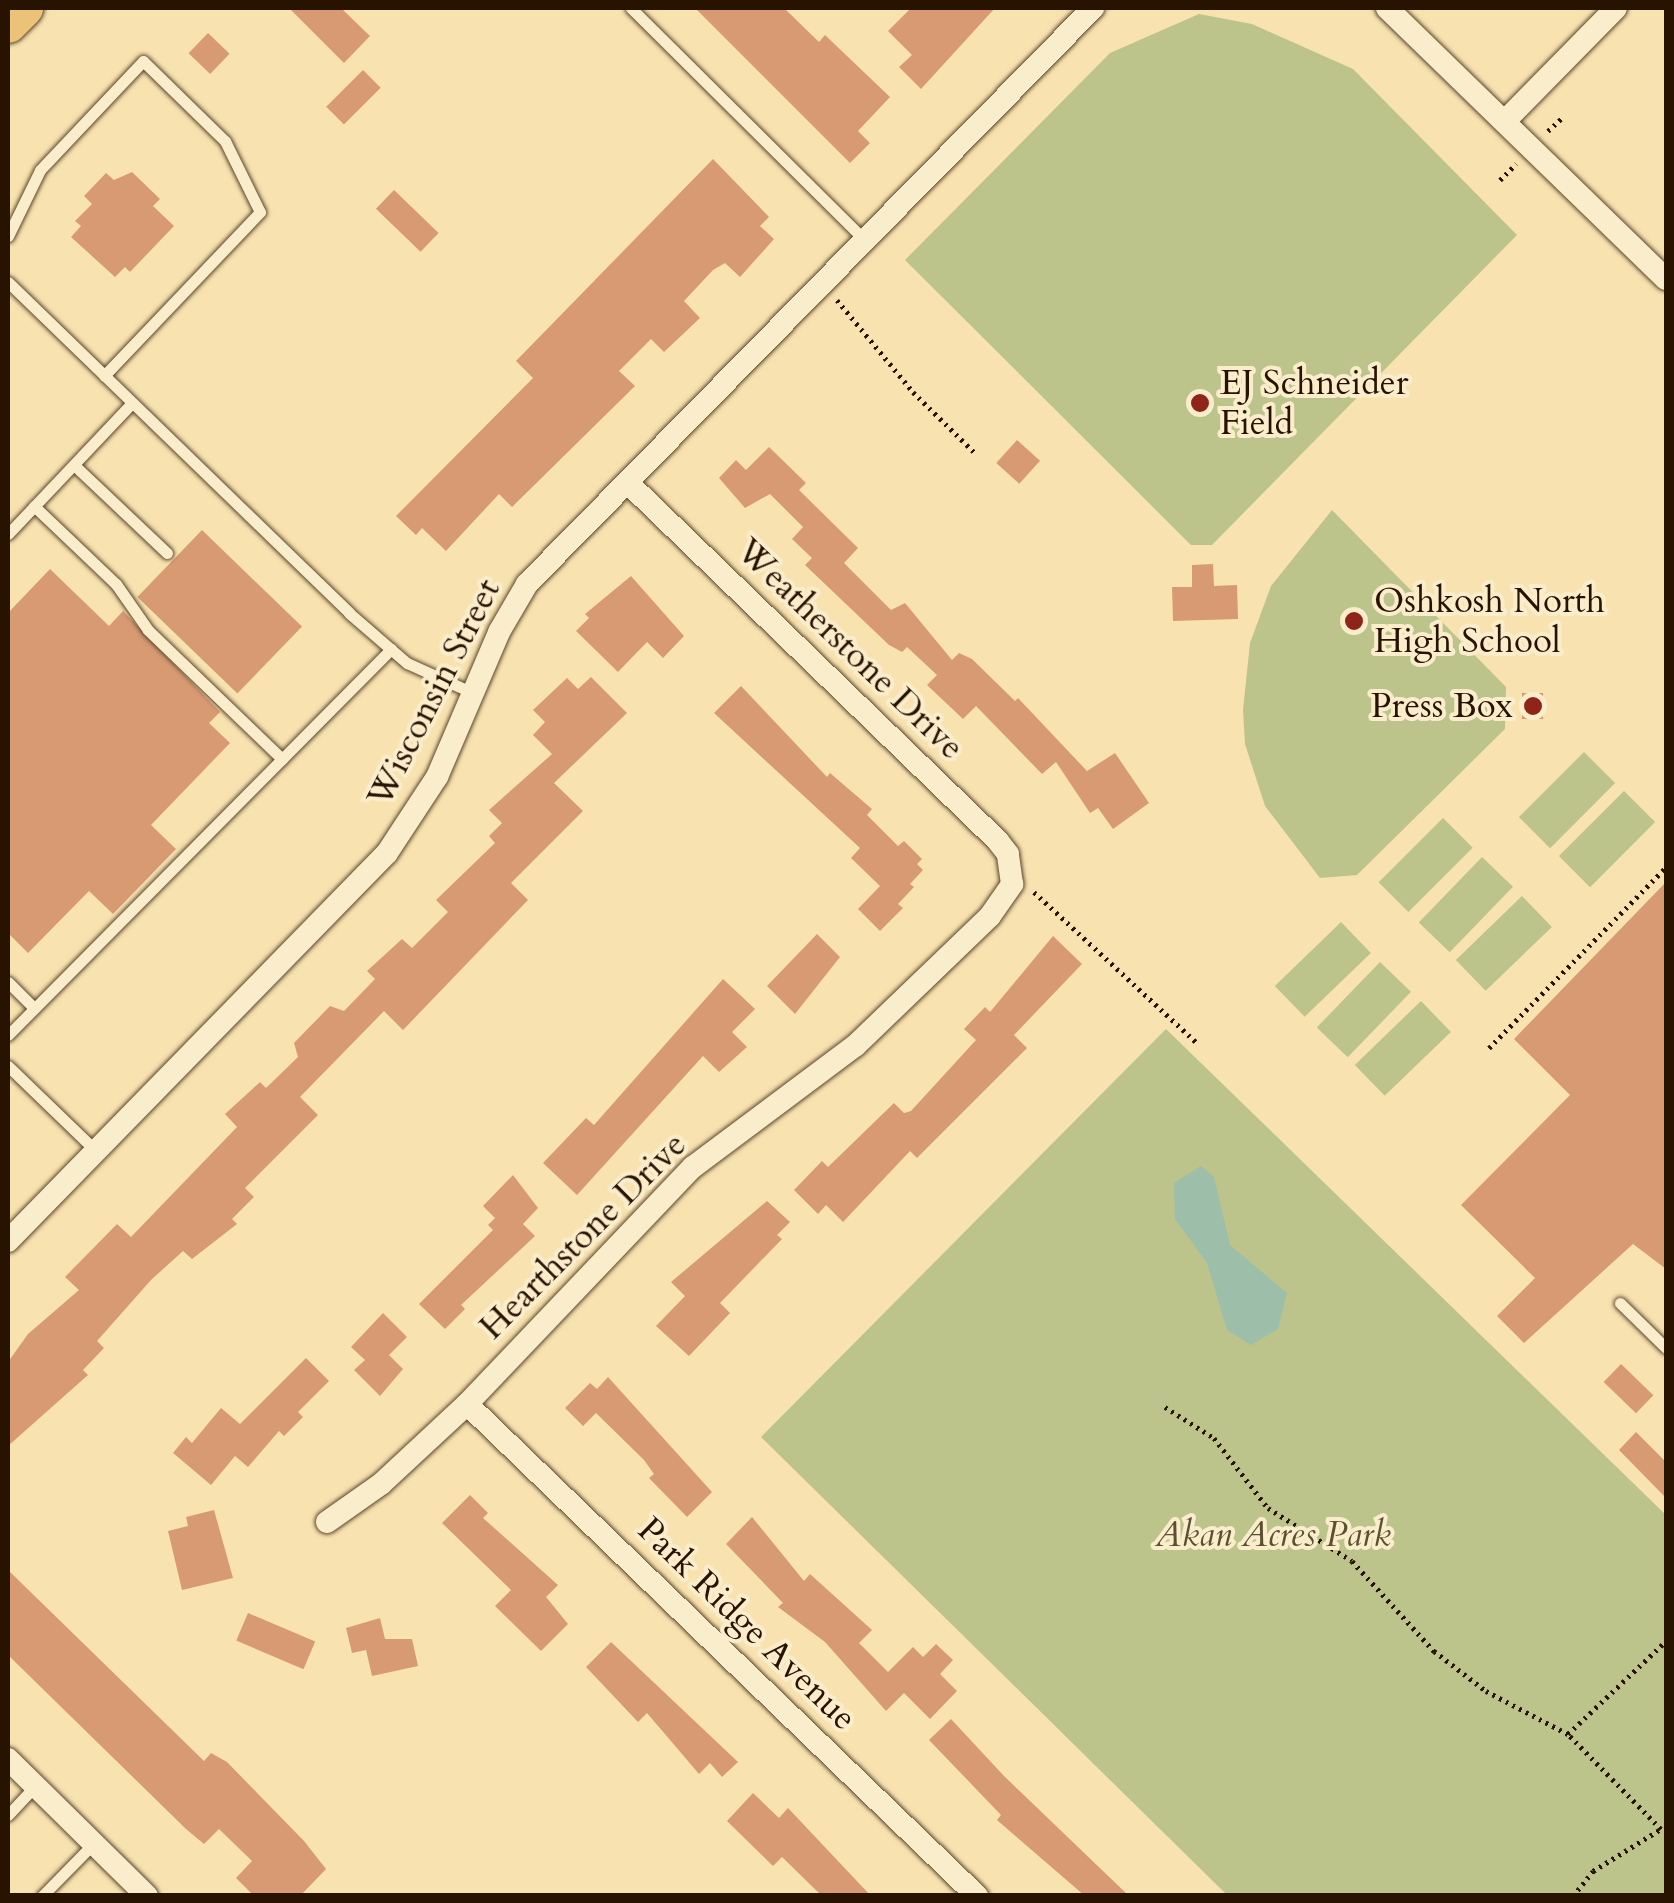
<!DOCTYPE html>
<html>
<head>
<meta charset="utf-8">
<style>
	body { margin:0 }
	#map { position:relative; width:1674px; height:1903px; overflow:hidden; background:#f8e3b0; font-family:Cardo,serif }
	div>[style] { position:absolute }
	[style*='--x'] { left:calc(var(--x)*1px); top:calc(var(--y)*1px); width:calc(var(--w)*1px); rotate:calc(var(--a)*1deg) }
	.green>* { inset:0; background:#bcc48c; transform-origin:0 0 }
	.water>* { inset:0; background:#9dbea9 }
	.building>* { inset:0; background:#d89a73; transform-origin:0 0 }
	.path>* { height:5px; margin-top:-2.5px; transform-origin:0; background:repeating-linear-gradient(90deg,#281200 0 2.5px,transparent 0 7.5px) }
	.roads { filter:drop-shadow(0 0 2px #5c462c) drop-shadow(0 0 2px #5c462c) }
	.lane>* { height:11px; margin:-5.5px; padding:0 5.5px; transform-origin:5.5px; border-radius:5.5px; background:#faedcc }
	.street>* { height:22px; margin:-11px; padding:0 11px; transform-origin:11px; border-radius:11px; background:#faedcc }
	.primary>* { height:38px; margin:-19px; padding:0 19px; transform-origin:19px; border-radius:19px; background:#ecc278 }
	.dots>* { width:28px; height:28px; translate:-50% -50%; box-sizing:border-box; border:5px solid #faedcc; border-radius:50% }
	span { translate:-50% -50%; white-space:nowrap; text-align:center; line-height:1.15; -webkit-text-stroke:8px #faedcc; paint-order:stroke }
	.poi-label { font-size:35px; color:#281200 }
	.left { translate:0 -50%; text-align:left }
	.right { translate:-100% -50%; text-align:right }
	.street-label { font-size:35px; color:#281200 }
	.park-label { font-size:35px; color:#5c5031; font-style:italic }
	.frame { position:absolute; inset:0; border:10px solid #281200; pointer-events:none }
</style>
</head>
<body>
<div id="map">
	<div class="green">
		<div style="clip-path:polygon(1199px 14px,1252px 24px,1353px 69px,1517px 235px,1212px 545px,1191px 545px,905px 260px,1110px 53px)"></div>
		<div style="clip-path:polygon(1332px 510px,1506px 687px,1505px 729px,1357px 875px,1320px 878px,1265px 806px,1245px 744px,1243px 710px,1250px 643px,1271px 586px)"></div>
		<div style="left:1584px;top:752px;width:44px;height:92px;rotate:45deg"></div>
		<div style="left:1624px;top:791px;width:44px;height:92px;rotate:45deg"></div>
		<div style="left:1443px;top:818px;width:42px;height:91px;rotate:45deg"></div>
		<div style="left:1482px;top:857px;width:43px;height:91px;rotate:44deg"></div>
		<div style="left:1522px;top:896px;width:43px;height:92px;rotate:46deg"></div>
		<div style="left:1341px;top:922px;width:43px;height:92px;rotate:46deg"></div>
		<div style="left:1380px;top:962px;width:43px;height:91px;rotate:44deg"></div>
		<div style="left:1421px;top:1001px;width:43px;height:92px;rotate:46deg"></div>
		<div style="clip-path:polygon(1166px 1029px,1666px 1515px,1666px 1895px,1227px 1895px,761px 1437px)"></div>
	</div>
	<div class="water">
		<div style="clip-path:polygon(1201px 1166px,1214px 1177px,1230px 1245px,1287px 1293px,1278px 1329px,1251px 1345px,1227px 1330px,1207px 1263px,1175px 1219px,1174px 1183px)"></div>
	</div>
	<div class="building">
		<div style="clip-path:polygon(289px 8px,341px 8px,370px 36px,344px 63px)"></div>
		<div style="clip-path:polygon(695px 8px,784px 8px,819px 42px,825px 35px,890px 97px,858px 131px,870px 143px,850px 163px)"></div>
		<div style="clip-path:polygon(911px 8px,995px 8px,921px 89px,899px 67px,912px 55px,888px 31px)"></div>
		<div style="left:208px;top:33px;width:30px;height:28px;rotate:44deg"></div>
		<div style="left:363px;top:70px;width:25px;height:52px;rotate:45deg"></div>
		<div style="clip-path:polygon(713px 159px,769px 217px,760px 226px,774px 239px,740px 277px,725px 263px,713px 270px,684px 301px,700px 318px,664px 352px,651px 339px,619px 371px,635px 386px,512px 507px,499px 494px,446px 551px,422px 528px,416px 535px,396px 516px,533px 378px,516px 361px)"></div>
		<div style="clip-path:polygon(132px 172px,160px 199px,153px 206px,174px 226px,130px 272px,125px 267px,115px 277px,71px 237px,81px 226px,75px 221px,92px 204px,84px 196px,106px 173px,114px 180px)"></div>
		<div style="left:394px;top:190px;width:62px;height:26px;rotate:44deg"></div>
		<div style="left:1017px;top:440px;width:31px;height:31px;rotate:42deg"></div>
		<div style="clip-path:polygon(769px 447px,806px 483px,799px 490px,858px 548px,844px 563px,891px 610px,905px 603px,952px 660px,959px 653px,972px 659px,1015px 701px,1018px 698px,1087px 771px,1115px 753px,1149px 803px,1113px 829px,1098px 808px,1090px 813px,1056px 762px,1042px 774px,976px 706px,963px 719px,927px 685px,937px 675px,907px 647px,902px 652px,889px 645px,805px 565px,812px 558px,792px 539px,803px 527px,770px 494px,745px 508px,719px 478px,736px 460px,746px 470px)"></div>
		<div style="left:202px;top:530px;width:139px;height:93px;rotate:44deg"></div>
		<div style="clip-path:polygon(1213px 564px,1214px 586px,1237px 585px,1238px 619px,1173px 621px,1172px 587px,1192px 587px,1192px 565px)"></div>
		<div style="clip-path:polygon(50px 569px,109px 626px,123px 611px,220px 712px,209px 723px,230px 743px,151px 825px,176px 849px,113px 914px,89px 891px,28px 953px,8px 933px,8px 613px)"></div>
		<div style="clip-path:polygon(631px 576px,684px 636px,663px 658px,647px 642px,618px 672px,576px 631px,589px 618px,585px 614px)"></div>
		<div style="clip-path:polygon(591px 677px,627px 713px,554px 783px,583px 811px,511px 883px,528px 900px,403px 1030px,384px 1011px,300px 1097px,318px 1115px,245px 1188px,254px 1197px,232px 1219px,237px 1224px,192px 1259px,183px 1251px,151px 1280px,97px 1341px,104px 1348px,83px 1370px,88px 1375px,8px 1446px,8px 1362px,28px 1334px,79px 1290px,65px 1277px,117px 1224px,131px 1237px,237px 1127px,225px 1114px,260px 1082px,266px 1088px,298px 1057px,294px 1043px,330px 1006px,344px 1011px,375px 979px,367px 971px,402px 939px,412px 948px,448px 912px,436px 900px,495px 843px,489px 836px,502px 823px,489px 810px,552px 754px,533px 735px,545px 722px,533px 710px,567px 678px,578px 689px)"></div>
		<div style="clip-path:polygon(741px 686px,827px 777px,830px 773px,872px 809px,867px 815px,898px 846px,904px 841px,922px 859px,917px 864px,923px 870px,910px 884px,914px 887px,898px 904px,903px 908px,880px 931px,858px 909px,880px 886px,851px 858px,860px 848px,714px 713px)"></div>
		<div style="left:1522px;top:693px;width:21px;height:26px"></div>
		<div style="clip-path:polygon(1666px 882px,1666px 1269px,1633px 1244px,1524px 1343px,1497px 1316px,1535px 1278px,1461px 1205px,1570px 1095px,1514px 1039px)"></div>
		<div style="clip-path:polygon(817px 934px,840px 957px,795px 1014px,767px 986px)"></div>
		<div style="clip-path:polygon(1053px 936px,1082px 964px,1014px 1035px,1027px 1048px,917px 1158px,910px 1151px,843px 1222px,826px 1205px,818px 1214px,794px 1190px,822px 1161px,828px 1167px,894px 1103px,904px 1113px,911px 1111px,976px 1040px,964px 1029px,985px 1007px,990px 1012px)"></div>
		<div style="clip-path:polygon(723px 979px,755px 1009px,732px 1032px,747px 1047px,719px 1072px,703px 1056px,577px 1195px,543px 1163px,586px 1118px,594px 1125px)"></div>
		<div style="clip-path:polygon(513px 1175px,538px 1208px,523px 1224px,535px 1236px,461px 1305px,465px 1309px,445px 1329px,419px 1304px,493px 1230px,488px 1225px,495px 1218px,483px 1206px)"></div>
		<div style="clip-path:polygon(767px 1201px,790px 1222px,777px 1235px,782px 1239px,720px 1303px,730px 1313px,689px 1356px,656px 1326px,685px 1296px,671px 1282px)"></div>
		<div style="clip-path:polygon(383px 1313px,407px 1337px,389px 1355px,403px 1369px,380px 1396px,354px 1370px,365px 1360px,351px 1347px)"></div>
		<div style="clip-path:polygon(306px 1358px,329px 1381px,298px 1412px,303px 1417px,284px 1436px,279px 1431px,248px 1467px,235px 1456px,211px 1485px,173px 1453px,186px 1437px,192px 1443px,221px 1408px,240px 1424px)"></div>
		<div style="left:1621px;top:1364px;width:45px;height:25px;rotate:44deg"></div>
		<div style="clip-path:polygon(608px 1377px,712px 1492px,687px 1517px,649px 1478px,654px 1474px,644px 1460px,596px 1413px,583px 1426px,565px 1408px,590px 1383px,597px 1389px)"></div>
		<div style="clip-path:polygon(1636px 1432px,1666px 1462px,1666px 1498px,1619px 1450px)"></div>
		<div style="clip-path:polygon(470px 1495px,488px 1513px,483px 1518px,558px 1585px,546px 1597px,568px 1624px,541px 1651px,495px 1606px,511px 1590px,442px 1523px)"></div>
		<div style="clip-path:polygon(214px 1510px,233px 1578px,182px 1590px,168px 1531px,188px 1526px,186px 1517px)"></div>
		<div style="clip-path:polygon(752px 1517px,804px 1581px,810px 1574px,872px 1630px,859px 1643px,888px 1672px,913px 1647px,923px 1657px,936px 1644px,953px 1660px,940px 1674px,957px 1691px,930px 1719px,904px 1693px,886px 1711px,825px 1642px,778px 1607px,783px 1603px,726px 1544px)"></div>
		<div style="clip-path:polygon(8px 1570px,204px 1761px,211px 1753px,227px 1762px,304px 1841px,326px 1869px,300px 1896px,254px 1896px,236px 1878px,252px 1861px,219px 1829px,204px 1844px,186px 1829px,8px 1655px)"></div>
		<div style="left:248px;top:1613px;width:73px;height:30px;rotate:23deg"></div>
		<div style="clip-path:polygon(380px 1618px,385px 1639px,412px 1639px,418px 1666px,372px 1676px,366px 1650px,352px 1653px,346px 1628px)"></div>
		<div style="clip-path:polygon(611px 1642px,738px 1762px,722px 1777px,710px 1763px,699px 1774px,647px 1713px,638px 1722px,586px 1667px)"></div>
		<div style="clip-path:polygon(951px 1719px,1004px 1776px,1129px 1896px,1085px 1896px,997px 1820px,1001px 1815px,929px 1740px)"></div>
		<div style="clip-path:polygon(753px 1793px,779px 1818px,788px 1808px,871px 1896px,822px 1896px,782px 1857px,773px 1866px,727px 1821px)"></div>
	</div>
	<div class="path">
		<div style="--x:1548;--y:131;--w:19;--a:-43"></div>
		<div style="--x:1500;--y:180;--w:23;--a:-45"></div>
		<div style="--x:837;--y:300;--w:119;--a:50.4"></div>
		<div style="--x:913;--y:392;--w:87;--a:44.5"></div>
		<div style="--x:1034;--y:892;--w:221;--a:42.8"></div>
		<div style="--x:1489;--y:1048;--w:253;--a:-45.6"></div>
		<div style="--x:1165;--y:1407;--w:58;--a:32.3"></div>
		<div style="--x:1214;--y:1438;--w:88;--a:52.4"></div>
		<div style="--x:1268;--y:1508;--w:99;--a:32.2"></div>
		<div style="--x:1352;--y:1561;--w:122;--a:47.7"></div>
		<div style="--x:1434;--y:1651;--w:66;--a:37.6"></div>
		<div style="--x:1486;--y:1691;--w:93;--a:27.7"></div>
		<div style="--x:1573;--y:1896;--w:32;--a:-51"></div>
		<div style="--x:1593;--y:1871;--w:80;--a:-31.7"></div>
		<div style="--x:1661;--y:1829;--w:133;--a:-134.4"></div>
		<div style="--x:1568;--y:1734;--w:135;--a:-43.5"></div>
	</div>
	<div class="roads">
		<div class="lane">
			<div style="--x:631;--y:8;--w:330;--a:44.8"></div>
			<div style="--x:8;--y:236;--w:73;--a:-64.1"></div>
			<div style="--x:40;--y:170;--w:150;--a:-46.6"></div>
			<div style="--x:143;--y:61;--w:115;--a:44.3"></div>
			<div style="--x:225;--y:141;--w:79;--a:63.8"></div>
			<div style="--x:260;--y:212;--w:226;--a:133.6"></div>
			<div style="--x:8;--y:282;--w:475;--a:44.1"></div>
			<div style="--x:349;--y:613;--w:77;--a:40.8"></div>
			<div style="--x:407;--y:663;--w:72;--a:24.4"></div>
			<div style="--x:74;--y:465;--w:128;--a:43.4"></div>
			<div style="--x:34;--y:506;--w:113;--a:43.6"></div>
			<div style="--x:116;--y:584;--w:56;--a:55.2"></div>
			<div style="--x:148;--y:630;--w:186;--a:43.9"></div>
			<div style="--x:8;--y:534;--w:180;--a:-46.6"></div>
			<div style="--x:8;--y:982;--w:37;--a:45"></div>
			<div style="--x:8;--y:1035;--w:544;--a:-45.22"></div>
			<div style="--x:8;--y:1066;--w:122;--a:44"></div>
			<div style="--x:1620;--y:1303;--w:64;--a:44.4"></div>
			<div style="--x:8;--y:1815;--w:40;--a:-47"></div>
			<div style="--x:42;--y:1896;--w:74;--a:-45.5"></div>
		</div>
		<div class="street">
			<div style="--x:1387;--y:8;--w:389;--a:44.2"></div>
			<div style="--x:1505;--y:121;--w:158;--a:-45.5"></div>
			<div style="--x:8;--y:1241;--w:542;--a:-45.67"></div>
			<div style="--x:387;--y:853;--w:91;--a:-56.7"></div>
			<div style="--x:437;--y:777;--w:158;--a:-66.8"></div>
			<div style="--x:499;--y:632;--w:56;--a:-59.7"></div>
			<div style="--x:527;--y:584;--w:808;--a:-45.5"></div>
			<div style="--x:467;--y:1404;--w:709;--a:43.97"></div>
			<div style="--x:327;--y:1522;--w:66;--a:-35.1"></div>
			<div style="--x:381;--y:1484;--w:117;--a:-42.9"></div>
			<div style="--x:467;--y:1404;--w:327;--a:-46.4"></div>
			<div style="--x:693;--y:1167;--w:202;--a:-36.8"></div>
			<div style="--x:855;--y:1046;--w:187;--a:-43.9"></div>
			<div style="--x:990;--y:916;--w:39;--a:-55"></div>
			<div style="--x:1012;--y:884;--w:30;--a:-98"></div>
			<div style="--x:1008;--y:854;--w:16;--a:-128"></div>
			<div style="--x:998;--y:841;--w:516;--a:-135.94"></div>
			<div style="--x:8;--y:1759;--w:195;--a:44.6"></div>
		</div>
		<div class="primary">
			<div style="--x:8;--y:24;--w:23;--a:-45"></div>
		</div>
	</div>
	<div class="dots">
		<div style="left:1200px;top:403px;background:#8f2418"></div>
		<div style="left:1354px;top:621px;background:#8f2418"></div>
		<div style="left:1533px;top:706px;background:#8f2418"></div>
	</div>
	<div class="poi-label">
		<span class="left" style="left:1220px;top:403px">EJ Schneider<br>Field</span>
		<span class="left" style="left:1374px;top:621px">Oshkosh North<br>High School</span>
		<span class="right" style="left:1513px;top:706px">Press Box</span>
	</div>
	<div class="street-label">
		<span style="left:850px;top:649px;rotate:44deg">Weatherstone Drive</span>
		<span style="left:434px;top:693px;rotate:-63deg">Wisconsin Street</span>
		<span style="left:583px;top:1236px;rotate:-45deg">Hearthstone Drive</span>
		<span style="left:747px;top:1624px;rotate:44deg">Park Ridge Avenue</span>
	</div>
	<div class="park-label">
		<span style="left:1273px;top:1535px">Akan Acres Park</span>
	</div>
	<div class="frame"></div>
</div>
</body>
</html>
